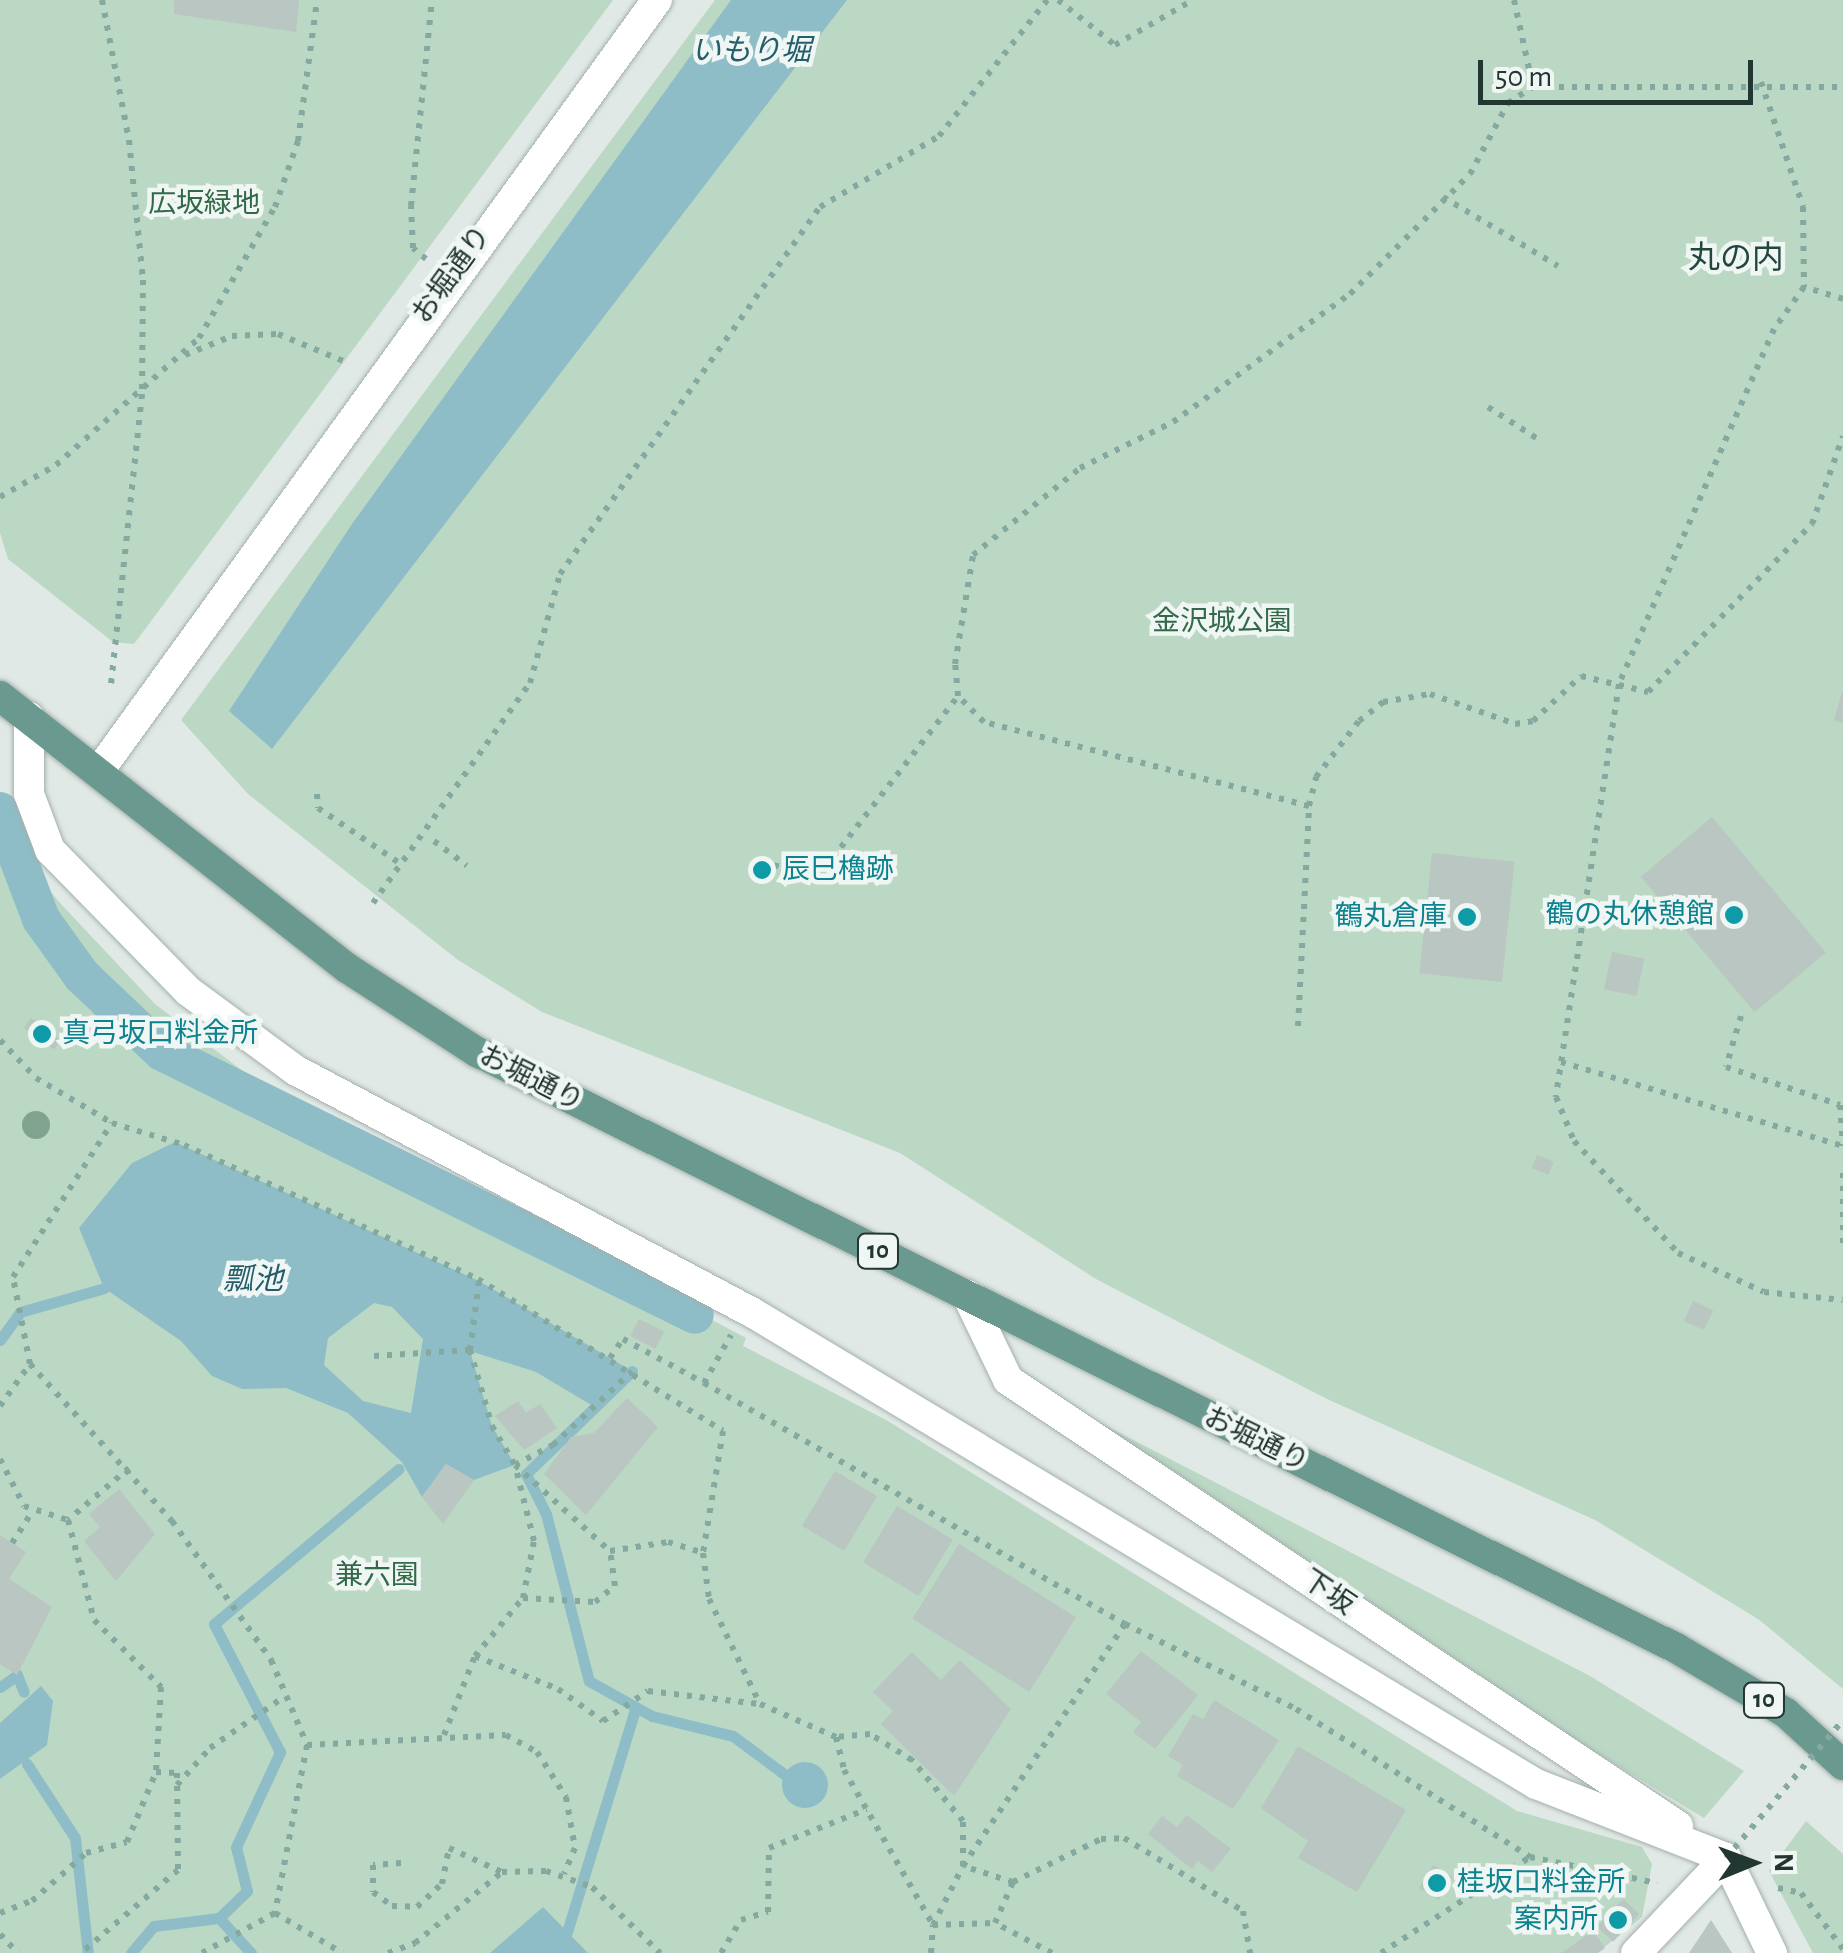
<!DOCTYPE html>
<html>
<head>
<meta charset="utf-8">
<style>
	body { margin:0 }
	#map { position:relative; width:1843px; height:1953px; overflow:hidden; background:#e0e9e5; font-family:"Alegreya Sans","Noto Sans JP",sans-serif }
	div>[style] { position:absolute }
	[style*='--x'] { left:calc(var(--x)*1px); top:calc(var(--y)*1px); width:calc(var(--w)*1px); rotate:calc(var(--a)*1deg) }
	.green>* { inset:0; background:#bbd8c4 }
	.water>* { inset:0; background:#8ebdc8 }
	.round { border-radius:50% }
	.stream>* { height:11px; margin:-5.5px; padding:0 5.5px; transform-origin:5.5px; border-radius:5.5px; background:#8ebdc8 }
	.canal>* { height:38px; margin:-19px; padding:0 19px; transform-origin:19px; border-radius:19px; background:#8ebdc8 }
	.building>* { inset:0; background:#b9c6c1; transform-origin:0 0 }
	.path>* { height:6px; margin-top:-3px; transform-origin:0; background:repeating-linear-gradient(90deg,#84a99f 0 5px,transparent 0 13px) }
	.roads { filter:drop-shadow(0 0 2px #a4b0ac) drop-shadow(0 0 2px #a4b0ac) }
	.minor>* { height:30px; margin:-15px; padding:0 15px; transform-origin:15px; border-radius:15px; background:#fff }
	.tertiary>* { height:30px; margin:-15px; padding:0 15px; transform-origin:15px; border-radius:15px; background:#fff }
	.primary>* { height:30px; margin:-15px; padding:0 15px; transform-origin:15px; border-radius:15px; background:#6a998f }
	.path-bridge>* { height:6px; margin-top:-3px; transform-origin:0; background:repeating-linear-gradient(90deg,#84a99f 0 5px,transparent 0 13px) }
	.trees>* { width:28px; height:28px; margin:-14px; border-radius:50%; background:#80a38f }
	.dots>* { width:28px; height:28px; translate:-50% -50%; box-sizing:border-box; border:5px solid #f0f6f3; border-radius:50% }
	span { translate:-50% -50%; white-space:nowrap; text-align:center; line-height:1.15; -webkit-text-stroke:9px #f0f6f3; paint-order:stroke }
	.shield-label span { padding:2px 8px; background:#f0f6f3; border:2px solid; border-radius:8px; -webkit-text-stroke-width:0 }
	.shield-label { font-size:25px; color:#233732; font-weight:700 }
	.park-label { font-size:28px; color:#326949 }
	.street-label { font-size:28px; color:#233732 }
	.culture-label { font-size:28px; color:#0d838f }
	.left { translate:0 -50%; text-align:left }
	.right { translate:-100% -50%; text-align:right }
	.water-label { font-size:30px; color:#245e6c; font-style:italic }
	.quarter-label { font-size:32px; color:#21473f }
	.north { position:absolute; left:1703px; top:1813px; width:100px; height:100px; -webkit-text-stroke:8px #f0f6f3; paint-order:stroke; rotate:89deg; font-size:28px; font-weight:700; line-height:40px; text-align:center; color:#233732 }
	.north::after { content:''; display:block; margin:auto; width:35px; height:45px; background:#233732; clip-path:polygon(50% 0,100% 100%,50% 72%,0 100%) }
	.scale { position:absolute; left:1478px; top:60px; width:275px; height:45px; box-sizing:border-box; border:5px solid #233732; border-top:0; padding-left:12px; font-size:30px; line-height:35px; white-space:nowrap; color:#233732; -webkit-text-stroke:8px #f0f6f3; paint-order:stroke }
</style>
</head>
<body>
<div id="map">
	<div class="green">
		<div style="clip-path:polygon(0 0,613px 0,134px 644px,113px 642px,8px 559px,0 533px)"></div>
		<div style="clip-path:polygon(715px 0,1843px 0,1843px 1689px,1758px 1619px,1595px 1520px,1327px 1399px,1096px 1279px,900px 1153px,542px 1012px,458px 960px,248px 794px,181px 720px)"></div>
		<div style="clip-path:polygon(0 793px,18px 852px,60px 903px,155px 1004px,244px 1072px,746px 1338px,743px 1346px,888px 1421px,1517px 1811px,1642px 1847px,1652px 1864px,1642px 1917px,1597px 1953px,0 1953px)"></div>
		<div style="clip-path:polygon(1081px 1413px,1590px 1676px,1744px 1771px,1704px 1818px,1504px 1697px)"></div>
		<div style="clip-path:polygon(1806px 1821px,1843px 1854px,1843px 1953px,1813px 1953px,1769px 1871px)"></div>
	</div>
	<div class="water">
		<div style="clip-path:polygon(731px 0,847px 0,272px 749px,229px 711px,352px 524px)"></div>
		<div style="clip-path:polygon(evenodd,175px 1142px,479px 1281px,632px 1371px,598px 1409px,536px 1372px,470px 1351px,492px 1426px,515px 1465px,474px 1480px,446px 1464px,422px 1497px,402px 1462px,348px 1413px,286px 1388px,242px 1389px,212px 1376px,181px 1341px,104px 1288px,79px 1228px,132px 1163px,175px 1142px,374px 1303px,392px 1307px,423px 1339px,411px 1413px,363px 1401px,324px 1365px,328px 1338px,374px 1303px)"></div>
		<div style="clip-path:polygon(41px 1686px,53px 1701px,47px 1745px,0 1779px,0 1723px)"></div>
		<div class="round" style="left:782px;top:1762px;width:46px;height:46px"></div>
		<div style="clip-path:polygon(543px 1907px,588px 1953px,490px 1953px)"></div>
	</div>
	<div class="stream">
		<div style="--x:0;--y:1340;--w:34;--a:-54"></div>
		<div style="--x:20;--y:1312;--w:87;--a:-15.9"></div>
		<div style="--x:632;--y:1371;--w:148;--a:135.8"></div>
		<div style="--x:526;--y:1474;--w:45;--a:63.4"></div>
		<div style="--x:546;--y:1514;--w:172;--a:75.6"></div>
		<div style="--x:589;--y:1681;--w:72;--a:29.1"></div>
		<div style="--x:652;--y:1716;--w:83;--a:13.9"></div>
		<div style="--x:733;--y:1736;--w:74;--a:36.7"></div>
		<div style="--x:0;--y:1687;--w:21;--a:-35"></div>
		<div style="--x:17;--y:1675;--w:18;--a:68"></div>
		<div style="--x:27;--y:1764;--w:88;--a:57"></div>
		<div style="--x:75;--y:1838;--w:116;--a:83.6"></div>
		<div style="--x:567;--y:1932;--w:233;--a:-73"></div>
		<div style="--x:131;--y:1953;--w:35;--a:-50"></div>
		<div style="--x:154;--y:1926;--w:65;--a:-7"></div>
		<div style="--x:251;--y:1953;--w:47;--a:-132.4"></div>
		<div style="--x:219;--y:1918;--w:39;--a:-44"></div>
		<div style="--x:247;--y:1891;--w:45;--a:-104"></div>
		<div style="--x:236;--y:1847;--w:105;--a:-65.1"></div>
		<div style="--x:280;--y:1752;--w:144;--a:-117.3"></div>
		<div style="--x:214;--y:1624;--w:241;--a:-40"></div>
	</div>
	<div class="canal">
		<div style="--x:0;--y:811;--w:116;--a:69.2"></div>
		<div style="--x:41;--y:919;--w:70;--a:54.3"></div>
		<div style="--x:82;--y:976;--w:110;--a:43.5"></div>
		<div style="--x:162;--y:1052;--w:594;--a:26.26"></div>
	</div>
	<div class="building">
		<div style="clip-path:polygon(174px 0,299px 0,296px 32px,174px 14px)"></div>
		<div style="clip-path:polygon(1842px 692px,1843px 692px,1843px 723px,1834px 720px)"></div>
		<div style="left:1712px;top:817px;width:177px;height:93px;rotate:50deg"></div>
		<div style="left:1432px;top:853px;width:83px;height:121px;rotate:6deg"></div>
		<div style="left:1612px;top:952px;width:33px;height:38px;rotate:12deg"></div>
		<div style="left:31px;top:1018px;width:37px;height:12px;rotate:36deg"></div>
		<div style="left:1537px;top:1155px;width:18px;height:14px;rotate:22deg"></div>
		<div style="left:1693px;top:1301px;width:22px;height:22px;rotate:24deg"></div>
		<div style="left:639px;top:1319px;width:28px;height:19px;rotate:27deg"></div>
		<div style="clip-path:polygon(627px 1398px,658px 1427px,586px 1515px,544px 1474px,571px 1437px,594px 1433px)"></div>
		<div style="clip-path:polygon(518px 1401px,526px 1413px,540px 1404px,557px 1428px,524px 1450px,495px 1416px)"></div>
		<div style="clip-path:polygon(446px 1464px,474px 1480px,443px 1524px,422px 1497px)"></div>
		<div style="left:835px;top:1471px;width:49px;height:64px;rotate:31deg"></div>
		<div style="clip-path:polygon(119px 1489px,155px 1534px,116px 1581px,84px 1541px,100px 1527px,89px 1514px)"></div>
		<div style="left:897px;top:1506px;width:65px;height:66px;rotate:31deg"></div>
		<div style="clip-path:polygon(0 1535px,26px 1552px,9px 1579px,52px 1607px,17px 1675px,0 1664px)"></div>
		<div style="left:959px;top:1544px;width:138px;height:88px;rotate:32deg"></div>
		<div style="clip-path:polygon(1141px 1651px,1198px 1695px,1155px 1749px,1133px 1732px,1141px 1722px,1106px 1694px)"></div>
		<div style="clip-path:polygon(912px 1652px,941px 1680px,960px 1660px,1011px 1709px,954px 1796px,881px 1724px,893px 1711px,873px 1692px)"></div>
		<div style="clip-path:polygon(1214px 1700px,1279px 1740px,1233px 1809px,1177px 1776px,1183px 1765px,1168px 1756px,1193px 1714px,1203px 1719px)"></div>
		<div style="clip-path:polygon(1298px 1746px,1406px 1810px,1357px 1892px,1298px 1858px,1308px 1841px,1261px 1808px)"></div>
		<div style="clip-path:polygon(1187px 1815px,1231px 1849px,1212px 1872px,1198px 1861px,1192px 1869px,1148px 1834px,1162px 1816px,1177px 1827px)"></div>
		<div style="left:1433px;top:1865px;width:23px;height:27px;rotate:31deg"></div>
		<div style="left:1623px;top:1899px;width:22px;height:38px;rotate:43deg"></div>
		<div style="clip-path:polygon(1711px 1920px,1732px 1953px,1689px 1953px)"></div>
		<div style="clip-path:polygon(1593px 1931px,1605px 1948px,1598px 1953px,1561px 1953px)"></div>
	</div>
	<div class="path">
		<div style="--x:102;--y:0;--w:143;--a:79.1"></div>
		<div style="--x:129;--y:140;--w:141;--a:84.3"></div>
		<div style="--x:143;--y:280;--w:114;--a:90.5"></div>
		<div style="--x:142;--y:394;--w:291;--a:96.1"></div>
		<div style="--x:1058;--y:0;--w:73;--a:38.3"></div>
		<div style="--x:1115;--y:45;--w:90;--a:-30"></div>
		<div style="--x:1514;--y:0;--w:89;--a:77.7"></div>
		<div style="--x:1533;--y:87;--w:310;--a:0"></div>
		<div style="--x:1761;--y:82;--w:132;--a:71.4"></div>
		<div style="--x:1803;--y:207;--w:80;--a:89.3"></div>
		<div style="--x:1443;--y:197;--w:134;--a:31"></div>
		<div style="--x:1705;--y:248;--w:5;--a:37"></div>
		<div style="--x:426;--y:259;--w:17;--a:-140"></div>
		<div style="--x:413;--y:248;--w:42;--a:-92.7"></div>
		<div style="--x:411;--y:206;--w:207;--a:-84.2"></div>
		<div style="--x:1843;--y:299;--w:41;--a:-162.9"></div>
		<div style="--x:1804;--y:287;--w:52;--a:125.5"></div>
		<div style="--x:1774;--y:329;--w:387;--a:113.6"></div>
		<div style="--x:1619;--y:684;--w:418;--a:98.7"></div>
		<div style="--x:1556;--y:1097;--w:48;--a:67.8"></div>
		<div style="--x:1574;--y:1141;--w:153;--a:47.1"></div>
		<div style="--x:1678;--y:1253;--w:94;--a:24.4"></div>
		<div style="--x:1764;--y:1292;--w:79;--a:5.8"></div>
		<div style="--x:185;--y:355;--w:51;--a:-22"></div>
		<div style="--x:232;--y:336;--w:46;--a:-2.5"></div>
		<div style="--x:278;--y:334;--w:76;--a:22.5"></div>
		<div style="--x:1488;--y:407;--w:63;--a:32.7"></div>
		<div style="--x:0;--y:497;--w:64;--a:-29.7"></div>
		<div style="--x:56;--y:465;--w:191;--a:-41.6"></div>
		<div style="--x:199;--y:338;--w:151;--a:-59.9"></div>
		<div style="--x:275;--y:207;--w:70;--a:-70.8"></div>
		<div style="--x:298;--y:141;--w:142;--a:-82.3"></div>
		<div style="--x:317;--y:794;--w:14;--a:86"></div>
		<div style="--x:318;--y:808;--w:100;--a:34"></div>
		<div style="--x:1309;--y:806;--w:336;--a:-165.5"></div>
		<div style="--x:984;--y:722;--w:37;--a:-135"></div>
		<div style="--x:958;--y:696;--w:32;--a:-95"></div>
		<div style="--x:955;--y:664;--w:110;--a:-80.6"></div>
		<div style="--x:973;--y:555;--w:138;--a:-39.1"></div>
		<div style="--x:1080;--y:468;--w:104;--a:-26.3"></div>
		<div style="--x:1173;--y:422;--w:218;--a:-35.9"></div>
		<div style="--x:1350;--y:294;--w:170;--a:-45"></div>
		<div style="--x:1470;--y:174;--w:81;--a:-61.8"></div>
		<div style="--x:1508;--y:103;--w:30;--a:-33"></div>
		<div style="--x:434;--y:841;--w:41;--a:37.1"></div>
		<div style="--x:774;--y:865;--w:45;--a:16.8"></div>
		<div style="--x:817;--y:878;--w:230;--a:-52.2"></div>
		<div style="--x:373;--y:903;--w:270;--a:-54.5"></div>
		<div style="--x:530;--y:683;--w:113;--a:-74.6"></div>
		<div style="--x:560;--y:574;--w:450;--a:-54.7"></div>
		<div style="--x:820;--y:207;--w:139;--a:-30.8"></div>
		<div style="--x:939;--y:136;--w:174;--a:-51.5"></div>
		<div style="--x:1741;--y:1016;--w:53;--a:106.4"></div>
		<div style="--x:1726;--y:1067;--w:120;--a:18.4"></div>
		<div style="--x:1840;--y:1105;--w:41;--a:85.8"></div>
		<div style="--x:1298;--y:1026;--w:220;--a:-87.1"></div>
		<div style="--x:1309;--y:806;--w:30;--a:-76"></div>
		<div style="--x:1316;--y:777;--w:71;--a:-52.5"></div>
		<div style="--x:1359;--y:721;--w:31;--a:-38"></div>
		<div style="--x:1383;--y:702;--w:48;--a:-9.7"></div>
		<div style="--x:1430;--y:694;--w:90;--a:19.4"></div>
		<div style="--x:1515;--y:724;--w:18;--a:-9"></div>
		<div style="--x:1533;--y:721;--w:66;--a:-43.2"></div>
		<div style="--x:1581;--y:676;--w:69;--a:13.4"></div>
		<div style="--x:1648;--y:692;--w:235;--a:-45.7"></div>
		<div style="--x:1812;--y:524;--w:93;--a:-70.6"></div>
		<div style="--x:0;--y:1040;--w:52;--a:46.5"></div>
		<div style="--x:36;--y:1078;--w:88;--a:30.6"></div>
		<div style="--x:112;--y:1123;--w:75;--a:17"></div>
		<div style="--x:184;--y:1145;--w:323;--a:24.5"></div>
		<div style="--x:478;--y:1279;--w:288;--a:31.8"></div>
		<div style="--x:723;--y:1431;--w:124;--a:99.3"></div>
		<div style="--x:703;--y:1553;--w:46;--a:82.6"></div>
		<div style="--x:709;--y:1599;--w:117;--a:64.1"></div>
		<div style="--x:760;--y:1704;--w:83;--a:23.5"></div>
		<div style="--x:836;--y:1737;--w:34;--a:76"></div>
		<div style="--x:844;--y:1770;--w:179;--a:60.1"></div>
		<div style="--x:933;--y:1925;--w:66;--a:-63"></div>
		<div style="--x:963;--y:1866;--w:45;--a:-90"></div>
		<div style="--x:963;--y:1821;--w:80;--a:-129.9"></div>
		<div style="--x:912;--y:1760;--w:49;--a:-148.2"></div>
		<div style="--x:870;--y:1734;--w:34;--a:175"></div>
		<div style="--x:1561;--y:1062;--w:294;--a:16.6"></div>
		<div style="--x:1843;--y:1173;--w:77;--a:90"></div>
		<div style="--x:479;--y:1281;--w:70;--a:97.4"></div>
		<div style="--x:470;--y:1350;--w:79;--a:73.9"></div>
		<div style="--x:492;--y:1426;--w:45;--a:59.5"></div>
		<div style="--x:515;--y:1465;--w:43;--a:-27.8"></div>
		<div style="--x:553;--y:1445;--w:108;--a:-43.1"></div>
		<div style="--x:374;--y:1356;--w:96;--a:-3.6"></div>
		<div style="--x:610;--y:1358;--w:23;--a:-56"></div>
		<div style="--x:623;--y:1339;--w:92;--a:28.5"></div>
		<div style="--x:704;--y:1383;--w:55;--a:-60.6"></div>
		<div style="--x:30;--y:1364;--w:212;--a:47.9"></div>
		<div style="--x:172;--y:1521;--w:171;--a:54.5"></div>
		<div style="--x:271;--y:1660;--w:92;--a:67"></div>
		<div style="--x:307;--y:1745;--w:199;--a:-2.9"></div>
		<div style="--x:506;--y:1735;--w:35;--a:29"></div>
		<div style="--x:537;--y:1752;--w:54;--a:57.2"></div>
		<div style="--x:566;--y:1797;--w:52;--a:80"></div>
		<div style="--x:575;--y:1848;--w:28;--a:113"></div>
		<div style="--x:704;--y:1383;--w:485;--a:29.8"></div>
		<div style="--x:1125;--y:1624;--w:191;--a:26.4"></div>
		<div style="--x:1296;--y:1709;--w:277;--a:32.3"></div>
		<div style="--x:0;--y:1406;--w:52;--a:-54.5"></div>
		<div style="--x:30;--y:1364;--w:89;--a:-101.1"></div>
		<div style="--x:13;--y:1277;--w:183;--a:-57.3"></div>
		<div style="--x:0;--y:1459;--w:53;--a:62.9"></div>
		<div style="--x:24;--y:1506;--w:46;--a:17.7"></div>
		<div style="--x:129;--y:1468;--w:80;--a:139.6"></div>
		<div style="--x:68;--y:1520;--w:103;--a:75.4"></div>
		<div style="--x:94;--y:1620;--w:95;--a:45"></div>
		<div style="--x:161;--y:1687;--w:85;--a:93.4"></div>
		<div style="--x:12;--y:1543;--w:38;--a:-57"></div>
		<div style="--x:523;--y:1598;--w:72;--a:3.2"></div>
		<div style="--x:595;--y:1602;--w:26;--a:-39"></div>
		<div style="--x:615;--y:1586;--w:35;--a:-98"></div>
		<div style="--x:610;--y:1551;--w:59;--a:-8.8"></div>
		<div style="--x:668;--y:1542;--w:37;--a:17"></div>
		<div style="--x:475;--y:1656;--w:89;--a:21.7"></div>
		<div style="--x:558;--y:1689;--w:55;--a:35.4"></div>
		<div style="--x:603;--y:1721;--w:54;--a:-33.7"></div>
		<div style="--x:648;--y:1691;--w:112;--a:6.7"></div>
		<div style="--x:444;--y:1735;--w:85;--a:-68.6"></div>
		<div style="--x:475;--y:1656;--w:75;--a:-50.4"></div>
		<div style="--x:523;--y:1598;--w:58;--a:-79.1"></div>
		<div style="--x:534;--y:1541;--w:78;--a:-104"></div>
		<div style="--x:515;--y:1465;--w:128;--a:42.2"></div>
		<div style="--x:307;--y:1745;--w:171;--a:100.8"></div>
		<div style="--x:275;--y:1913;--w:78;--a:30.8"></div>
		<div style="--x:177;--y:1785;--w:50;--a:-48.3"></div>
		<div style="--x:210;--y:1748;--w:91;--a:-34.7"></div>
		<div style="--x:401;--y:1863;--w:28;--a:176"></div>
		<div style="--x:373;--y:1865;--w:27;--a:90"></div>
		<div style="--x:373;--y:1892;--w:24;--a:36"></div>
		<div style="--x:392;--y:1906;--w:25;--a:2"></div>
		<div style="--x:417;--y:1907;--w:34;--a:-43"></div>
		<div style="--x:442;--y:1884;--w:37;--a:-79"></div>
		<div style="--x:449;--y:1848;--w:58;--a:24.4"></div>
		<div style="--x:1013;--y:1882;--w:52;--a:-162.3"></div>
		<div style="--x:963;--y:1866;--w:291;--a:-56.2"></div>
		<div style="--x:1778;--y:1888;--w:24;--a:12"></div>
		<div style="--x:1801;--y:1893;--w:70;--a:53.1"></div>
		<div style="--x:0;--y:1913;--w:34;--a:-21"></div>
		<div style="--x:32;--y:1901;--w:72;--a:-41.6"></div>
		<div style="--x:86;--y:1853;--w:42;--a:-15"></div>
		<div style="--x:127;--y:1842;--w:76;--a:-67.5"></div>
		<div style="--x:156;--y:1772;--w:21;--a:3"></div>
		<div style="--x:177;--y:1773;--w:97;--a:89.4"></div>
		<div style="--x:178;--y:1870;--w:128;--a:139.4"></div>
		<div style="--x:0;--y:1934;--w:26;--a:47"></div>
		<div style="--x:202;--y:1953;--w:83;--a:-28.7"></div>
		<div style="--x:388;--y:1953;--w:29;--a:-20"></div>
		<div style="--x:415;--y:1943;--w:112;--a:-39.2"></div>
		<div style="--x:502;--y:1872;--w:44;--a:-1.3"></div>
		<div style="--x:546;--y:1871;--w:49;--a:19.2"></div>
		<div style="--x:592;--y:1887;--w:95;--a:44.1"></div>
		<div style="--x:721;--y:1953;--w:39;--a:-59"></div>
		<div style="--x:741;--y:1920;--w:28;--a:-17"></div>
		<div style="--x:768;--y:1912;--w:64;--a:-89.1"></div>
		<div style="--x:769;--y:1848;--w:105;--a:-21.7"></div>
		<div style="--x:931;--y:1953;--w:28;--a:-86"></div>
		<div style="--x:933;--y:1925;--w:62;--a:-1.8"></div>
		<div style="--x:1052;--y:1953;--w:64;--a:-152.2"></div>
		<div style="--x:995;--y:1923;--w:45;--a:-66.3"></div>
		<div style="--x:1013;--y:1882;--w:98;--a:-26"></div>
		<div style="--x:1101;--y:1839;--w:23;--a:-2"></div>
		<div style="--x:1124;--y:1838;--w:140;--a:31.5"></div>
		<div style="--x:1243;--y:1911;--w:43;--a:80.5"></div>
		<div style="--x:1381;--y:1953;--w:177;--a:-32.8"></div>
		<div style="--x:1530;--y:1857;--w:130;--a:11.6"></div>
	</div>
	<div class="roads">
		<div class="minor">
			<div style="--x:29;--y:717;--w:77;--a:90"></div>
			<div style="--x:29;--y:794;--w:60;--a:69.4"></div>
			<div style="--x:50;--y:850;--w:197;--a:45.6"></div>
			<div style="--x:188;--y:991;--w:133;--a:36.4"></div>
			<div style="--x:295;--y:1070;--w:518;--a:27.95"></div>
			<div style="--x:753;--y:1313;--w:914;--a:31.03"></div>
			<div style="--x:1536;--y:1784;--w:204;--a:21.3"></div>
			<div style="--x:967;--y:1295;--w:94;--a:64.2"></div>
			<div style="--x:1008;--y:1380;--w:805;--a:33.65"></div>
			<div style="--x:1726;--y:1858;--w:106;--a:64.2"></div>
			<div style="--x:1636;--y:1953;--w:131;--a:-46.5"></div>
		</div>
		<div class="tertiary">
			<div style="--x:99;--y:771;--w:952;--a:-54.11"></div>
		</div>
		<div class="primary">
			<div style="--x:0;--y:696;--w:441;--a:38.1"></div>
			<div style="--x:347;--y:968;--w:155;--a:32.9"></div>
			<div style="--x:477;--y:1052;--w:1339;--a:26.43"></div>
			<div style="--x:1676;--y:1648;--w:128;--a:30.6"></div>
			<div style="--x:1786;--y:1713;--w:77;--a:42.4"></div>
		</div>
	</div>
	<div class="path-bridge">
		<div style="--x:1726;--y:1858;--w:181;--a:-49.7"></div>
	</div>
	<div class="trees">
		<div style="left:36px;top:1125px"></div>
	</div>
	<div class="dots">
		<div style="left:762px;top:870px;background:#0f9aa8"></div>
		<div style="left:1734px;top:915px;background:#0f9aa8"></div>
		<div style="left:1467px;top:917px;background:#0f9aa8"></div>
		<div style="left:42px;top:1034px;background:#0f9aa8"></div>
		<div style="left:1437px;top:1883px;background:#0f9aa8"></div>
		<div style="left:1618px;top:1920px;background:#0f9aa8"></div>
	</div>
	<div class="shield-label">
		<span style="left:878px;top:1251px">10</span>
		<span style="left:1764px;top:1700px">10</span>
	</div>
	<div class="park-label">
		<span style="left:204px;top:204px">広坂緑地</span>
		<span style="left:1222px;top:622px">金沢城公園</span>
		<span style="left:377px;top:1576px">兼六園</span>
	</div>
	<div class="street-label">
		<span style="left:452px;top:275px;rotate:-54deg">お堀通り</span>
		<span style="left:531px;top:1079px;rotate:27deg">お堀通り</span>
		<span style="left:1256px;top:1440px;rotate:26deg">お堀通り</span>
		<span style="left:1328px;top:1593px;rotate:34deg">下坂</span>
	</div>
	<div class="culture-label">
		<span class="left" style="left:782px;top:870px">辰巳櫓跡</span>
		<span class="right" style="left:1714px;top:915px">鶴の丸休憩館</span>
		<span class="right" style="left:1447px;top:917px">鶴丸倉庫</span>
		<span class="left" style="left:62px;top:1034px">真弓坂口料金所</span>
		<span class="left" style="left:1457px;top:1883px">桂坂口料金所</span>
		<span class="right" style="left:1598px;top:1920px">案内所</span>
	</div>
	<div class="water-label">
		<span style="left:751px;top:51px">いもり堀</span>
		<span style="left:253px;top:1280px">瓢池</span>
	</div>
	<div class="quarter-label">
		<span style="left:1736px;top:258px">丸の内</span>
	</div>
	<div class="north">N</div>
	<div class="scale">50 m</div>
</div>
</body>
</html>
